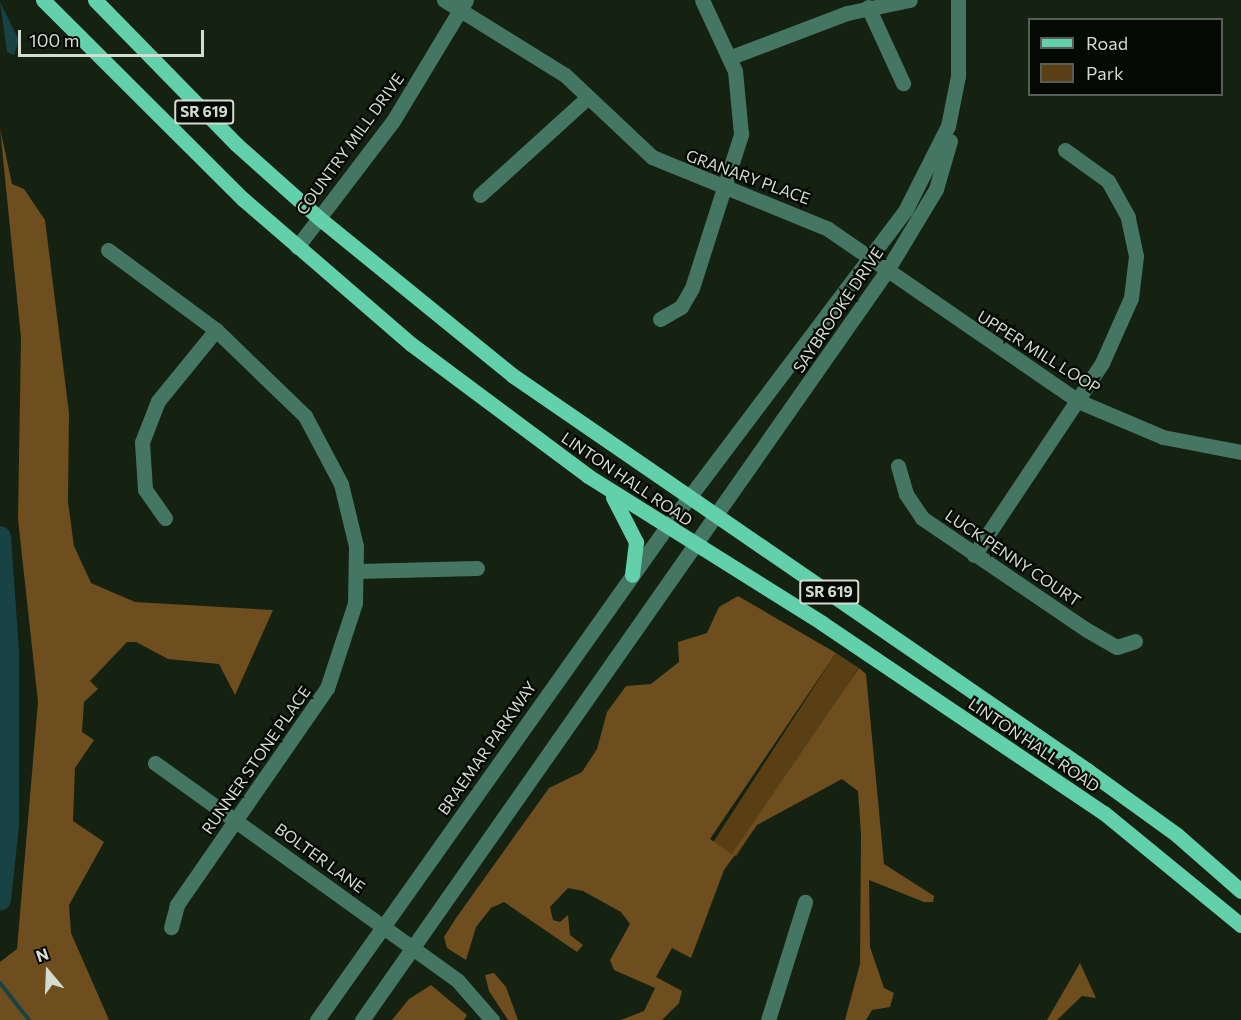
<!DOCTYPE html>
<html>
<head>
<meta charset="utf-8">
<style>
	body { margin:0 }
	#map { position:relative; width:1241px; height:1020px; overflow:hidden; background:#152111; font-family:Commissioner,sans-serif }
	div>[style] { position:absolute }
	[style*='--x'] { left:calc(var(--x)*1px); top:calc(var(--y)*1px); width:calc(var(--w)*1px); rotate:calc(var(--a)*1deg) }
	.green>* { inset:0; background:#5b3f14; transform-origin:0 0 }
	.forest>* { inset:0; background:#6e4e1e }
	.water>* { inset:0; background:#184243 }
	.stream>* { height:4px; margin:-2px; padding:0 2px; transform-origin:2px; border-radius:2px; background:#184243 }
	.river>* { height:22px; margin:-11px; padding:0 11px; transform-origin:11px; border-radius:11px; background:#184243 }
	.minor>* { height:15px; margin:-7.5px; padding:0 7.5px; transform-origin:7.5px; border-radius:7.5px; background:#447663 }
	.major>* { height:15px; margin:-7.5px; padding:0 7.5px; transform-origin:7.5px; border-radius:7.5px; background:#62d0aa }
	span { translate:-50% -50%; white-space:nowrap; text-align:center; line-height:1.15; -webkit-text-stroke:4.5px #050904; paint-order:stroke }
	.shield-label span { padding:2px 4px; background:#050904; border:2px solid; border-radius:4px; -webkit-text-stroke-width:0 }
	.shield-label { font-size:15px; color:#d4dcd1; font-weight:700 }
	.street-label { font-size:16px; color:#d4dcd1 }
	.legend { position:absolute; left:1028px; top:18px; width:195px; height:78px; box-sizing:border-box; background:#050904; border:2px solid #585d56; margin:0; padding:8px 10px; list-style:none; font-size:18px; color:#d4dcd1 }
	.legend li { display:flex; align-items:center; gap:12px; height:30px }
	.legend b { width:30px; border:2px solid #585d56 }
	.north { position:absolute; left:18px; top:942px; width:60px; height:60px; -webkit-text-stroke:4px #050904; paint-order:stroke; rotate:341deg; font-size:16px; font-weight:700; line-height:24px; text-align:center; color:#d4dcd1 }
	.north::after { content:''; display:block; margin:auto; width:21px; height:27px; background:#d4dcd1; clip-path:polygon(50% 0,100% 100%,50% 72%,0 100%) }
	.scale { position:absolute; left:18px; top:30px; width:186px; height:27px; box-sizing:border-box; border:3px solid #d4dcd1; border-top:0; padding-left:8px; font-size:18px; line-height:21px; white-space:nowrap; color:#d4dcd1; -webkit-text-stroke:4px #050904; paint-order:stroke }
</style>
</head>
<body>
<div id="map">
	<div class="green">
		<div style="left:836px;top:653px;width:27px;height:225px;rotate:33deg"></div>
	</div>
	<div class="forest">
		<div style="clip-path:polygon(0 128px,12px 184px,24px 189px,45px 220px,69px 413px,68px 502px,74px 546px,91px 583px,135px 602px,273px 610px,235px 695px,219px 664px,168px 659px,136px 642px,127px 642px,90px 681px,98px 689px,84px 702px,82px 732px,94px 740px,75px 768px,73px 821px,104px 842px,69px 905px,71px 933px,109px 1020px,0 1020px,0 962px,17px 949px,38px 702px,18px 519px,21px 338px)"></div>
		<div style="clip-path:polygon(738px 596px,836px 653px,710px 839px,732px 854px,859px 668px,866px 674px,884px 864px,934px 896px,933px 902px,924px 902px,869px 880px,870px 947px,884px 988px,894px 993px,890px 1007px,872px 1010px,866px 1020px,845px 1020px,860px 964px,861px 834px,858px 791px,842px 779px,757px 825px,724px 870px,691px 958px,672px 948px,656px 977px,682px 991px,679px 1003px,662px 1020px,621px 1020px,644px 1011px,655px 988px,614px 970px,610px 960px,630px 924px,621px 912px,583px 891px,568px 888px,550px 907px,553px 920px,560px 922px,568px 915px,570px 935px,583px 945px,577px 952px,504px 902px,491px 908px,476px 927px,466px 960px,447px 948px,444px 937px,456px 918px,549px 788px,582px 772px,597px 749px,607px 712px,626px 686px,651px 684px,679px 662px,678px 642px,707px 633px,719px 607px)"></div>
		<div style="clip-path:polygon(1080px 963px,1096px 998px,1082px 996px,1057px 1020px,1047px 1020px)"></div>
		<div style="clip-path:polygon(494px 973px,506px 987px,518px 1020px,508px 1020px,489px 991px,485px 975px)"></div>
		<div style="clip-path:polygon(431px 985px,467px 1015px,464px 1020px,392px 1020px,409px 999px)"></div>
	</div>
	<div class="water">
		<div style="clip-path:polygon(0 2px,19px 40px,14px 55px,7px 52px)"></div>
	</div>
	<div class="stream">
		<div style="--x:0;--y:983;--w:47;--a:51.9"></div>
	</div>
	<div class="river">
		<div style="--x:0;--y:537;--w:115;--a:86"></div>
		<div style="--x:8;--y:652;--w:173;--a:90"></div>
		<div style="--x:8;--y:825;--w:75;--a:96.1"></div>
	</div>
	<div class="minor">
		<div style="--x:444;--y:0;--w:142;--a:31.8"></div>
		<div style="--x:565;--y:75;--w:120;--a:43.3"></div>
		<div style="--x:652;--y:157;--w:190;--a:22.2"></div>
		<div style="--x:828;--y:229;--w:303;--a:34.5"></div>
		<div style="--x:1078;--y:401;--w:92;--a:23"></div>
		<div style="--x:1163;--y:437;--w:79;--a:10.9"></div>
		<div style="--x:868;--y:7;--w:84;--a:65.3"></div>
		<div style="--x:731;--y:57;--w:124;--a:-20.8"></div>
		<div style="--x:847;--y:13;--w:64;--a:-11.7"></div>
		<div style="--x:480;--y:195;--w:144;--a:-42.2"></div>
		<div style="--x:297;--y:247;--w:158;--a:-52.7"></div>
		<div style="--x:393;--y:121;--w:141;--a:-58.9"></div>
		<div style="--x:108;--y:250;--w:134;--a:36.5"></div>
		<div style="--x:216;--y:330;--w:124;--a:44"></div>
		<div style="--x:305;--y:416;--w:77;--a:62.1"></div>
		<div style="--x:341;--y:484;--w:64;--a:76.4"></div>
		<div style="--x:356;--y:546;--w:57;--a:91"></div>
		<div style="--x:355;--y:603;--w:89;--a:108.2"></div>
		<div style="--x:327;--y:688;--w:264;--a:124.7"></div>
		<div style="--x:177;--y:905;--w:23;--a:105"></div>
		<div style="--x:660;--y:319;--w:24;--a:-30"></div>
		<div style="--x:681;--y:307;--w:22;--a:-60"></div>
		<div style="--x:692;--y:288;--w:162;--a:-72.3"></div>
		<div style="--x:741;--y:134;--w:63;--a:-95.4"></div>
		<div style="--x:735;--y:71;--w:78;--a:-114.9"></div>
		<div style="--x:898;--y:466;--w:29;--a:74"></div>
		<div style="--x:906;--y:494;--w:29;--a:56"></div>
		<div style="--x:922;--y:518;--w:199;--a:34.2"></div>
		<div style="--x:1087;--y:630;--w:34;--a:30"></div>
		<div style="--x:1117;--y:647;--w:19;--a:-18"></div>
		<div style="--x:165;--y:518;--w:35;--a:-125"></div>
		<div style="--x:145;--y:489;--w:47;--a:-93.7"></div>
		<div style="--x:142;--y:442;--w:44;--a:-68.7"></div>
		<div style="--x:158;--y:401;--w:92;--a:-50.8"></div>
		<div style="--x:974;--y:555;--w:231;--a:-56.3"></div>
		<div style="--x:1102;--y:363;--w:71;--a:-66"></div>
		<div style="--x:1131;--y:298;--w:42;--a:-83.2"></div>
		<div style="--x:1136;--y:256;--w:40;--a:-102"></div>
		<div style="--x:1128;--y:217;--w:41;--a:-119.1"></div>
		<div style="--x:1108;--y:181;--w:53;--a:-144.2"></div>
		<div style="--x:357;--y:571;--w:120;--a:-1.4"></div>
		<div style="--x:155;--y:763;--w:373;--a:35.7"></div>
		<div style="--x:458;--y:981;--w:52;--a:48.9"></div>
		<div style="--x:317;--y:1020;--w:603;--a:-54.65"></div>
		<div style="--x:666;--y:528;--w:399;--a:-53"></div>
		<div style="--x:906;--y:209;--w:93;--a:-63.2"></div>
		<div style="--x:948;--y:126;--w:51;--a:-78.7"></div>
		<div style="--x:958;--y:76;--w:76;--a:-90"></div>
		<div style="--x:362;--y:1020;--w:913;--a:-54.99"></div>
		<div style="--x:886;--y:272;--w:97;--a:-58.9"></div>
		<div style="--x:936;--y:189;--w:50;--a:-73.7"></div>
		<div style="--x:768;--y:1020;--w:124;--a:-72.6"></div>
	</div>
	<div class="major">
		<div style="--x:43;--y:0;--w:282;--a:44.9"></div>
		<div style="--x:243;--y:199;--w:222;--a:40.8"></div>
		<div style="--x:411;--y:344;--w:221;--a:36.7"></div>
		<div style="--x:588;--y:476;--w:276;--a:32.1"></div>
		<div style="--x:822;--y:623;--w:340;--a:34"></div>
		<div style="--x:1104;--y:813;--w:177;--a:39.3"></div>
		<div style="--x:95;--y:0;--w:202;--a:45.6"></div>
		<div style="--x:236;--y:144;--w:111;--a:41.7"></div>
		<div style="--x:319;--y:218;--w:249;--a:39.1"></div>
		<div style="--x:512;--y:375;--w:698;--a:34.49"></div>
		<div style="--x:1087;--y:770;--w:111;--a:35.8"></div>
		<div style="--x:1177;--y:835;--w:85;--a:41.2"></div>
		<div style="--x:613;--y:497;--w:51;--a:62.9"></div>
		<div style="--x:636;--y:542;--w:33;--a:97"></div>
	</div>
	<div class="shield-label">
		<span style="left:204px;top:112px">SR 619</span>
		<span style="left:829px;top:592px">SR 619</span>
	</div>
	<div class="street-label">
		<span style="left:350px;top:144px;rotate:-54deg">COUNTRY MILL DRIVE</span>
		<span style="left:748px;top:177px;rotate:20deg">GRANARY PLACE</span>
		<span style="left:838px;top:310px;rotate:-56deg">SAYBROOKE DRIVE</span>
		<span style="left:1039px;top:352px;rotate:32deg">UPPER MILL LOOP</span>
		<span style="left:627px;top:479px;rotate:34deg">LINTON HALL ROAD</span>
		<span style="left:1013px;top:558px;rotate:34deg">LUCK PENNY COURT</span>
		<span style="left:1034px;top:745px;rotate:34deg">LINTON HALL ROAD</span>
		<span style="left:487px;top:748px;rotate:-55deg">BRAEMAR PARKWAY</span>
		<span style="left:256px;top:760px;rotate:-55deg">RUNNER STONE PLACE</span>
		<span style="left:320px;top:858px;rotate:36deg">BOLTER LANE</span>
	</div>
	<ul class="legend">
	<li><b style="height:8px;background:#62d0aa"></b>Road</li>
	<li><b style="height:16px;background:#5b3f14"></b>Park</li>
	</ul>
	<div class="north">N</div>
	<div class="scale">100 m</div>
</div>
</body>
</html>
